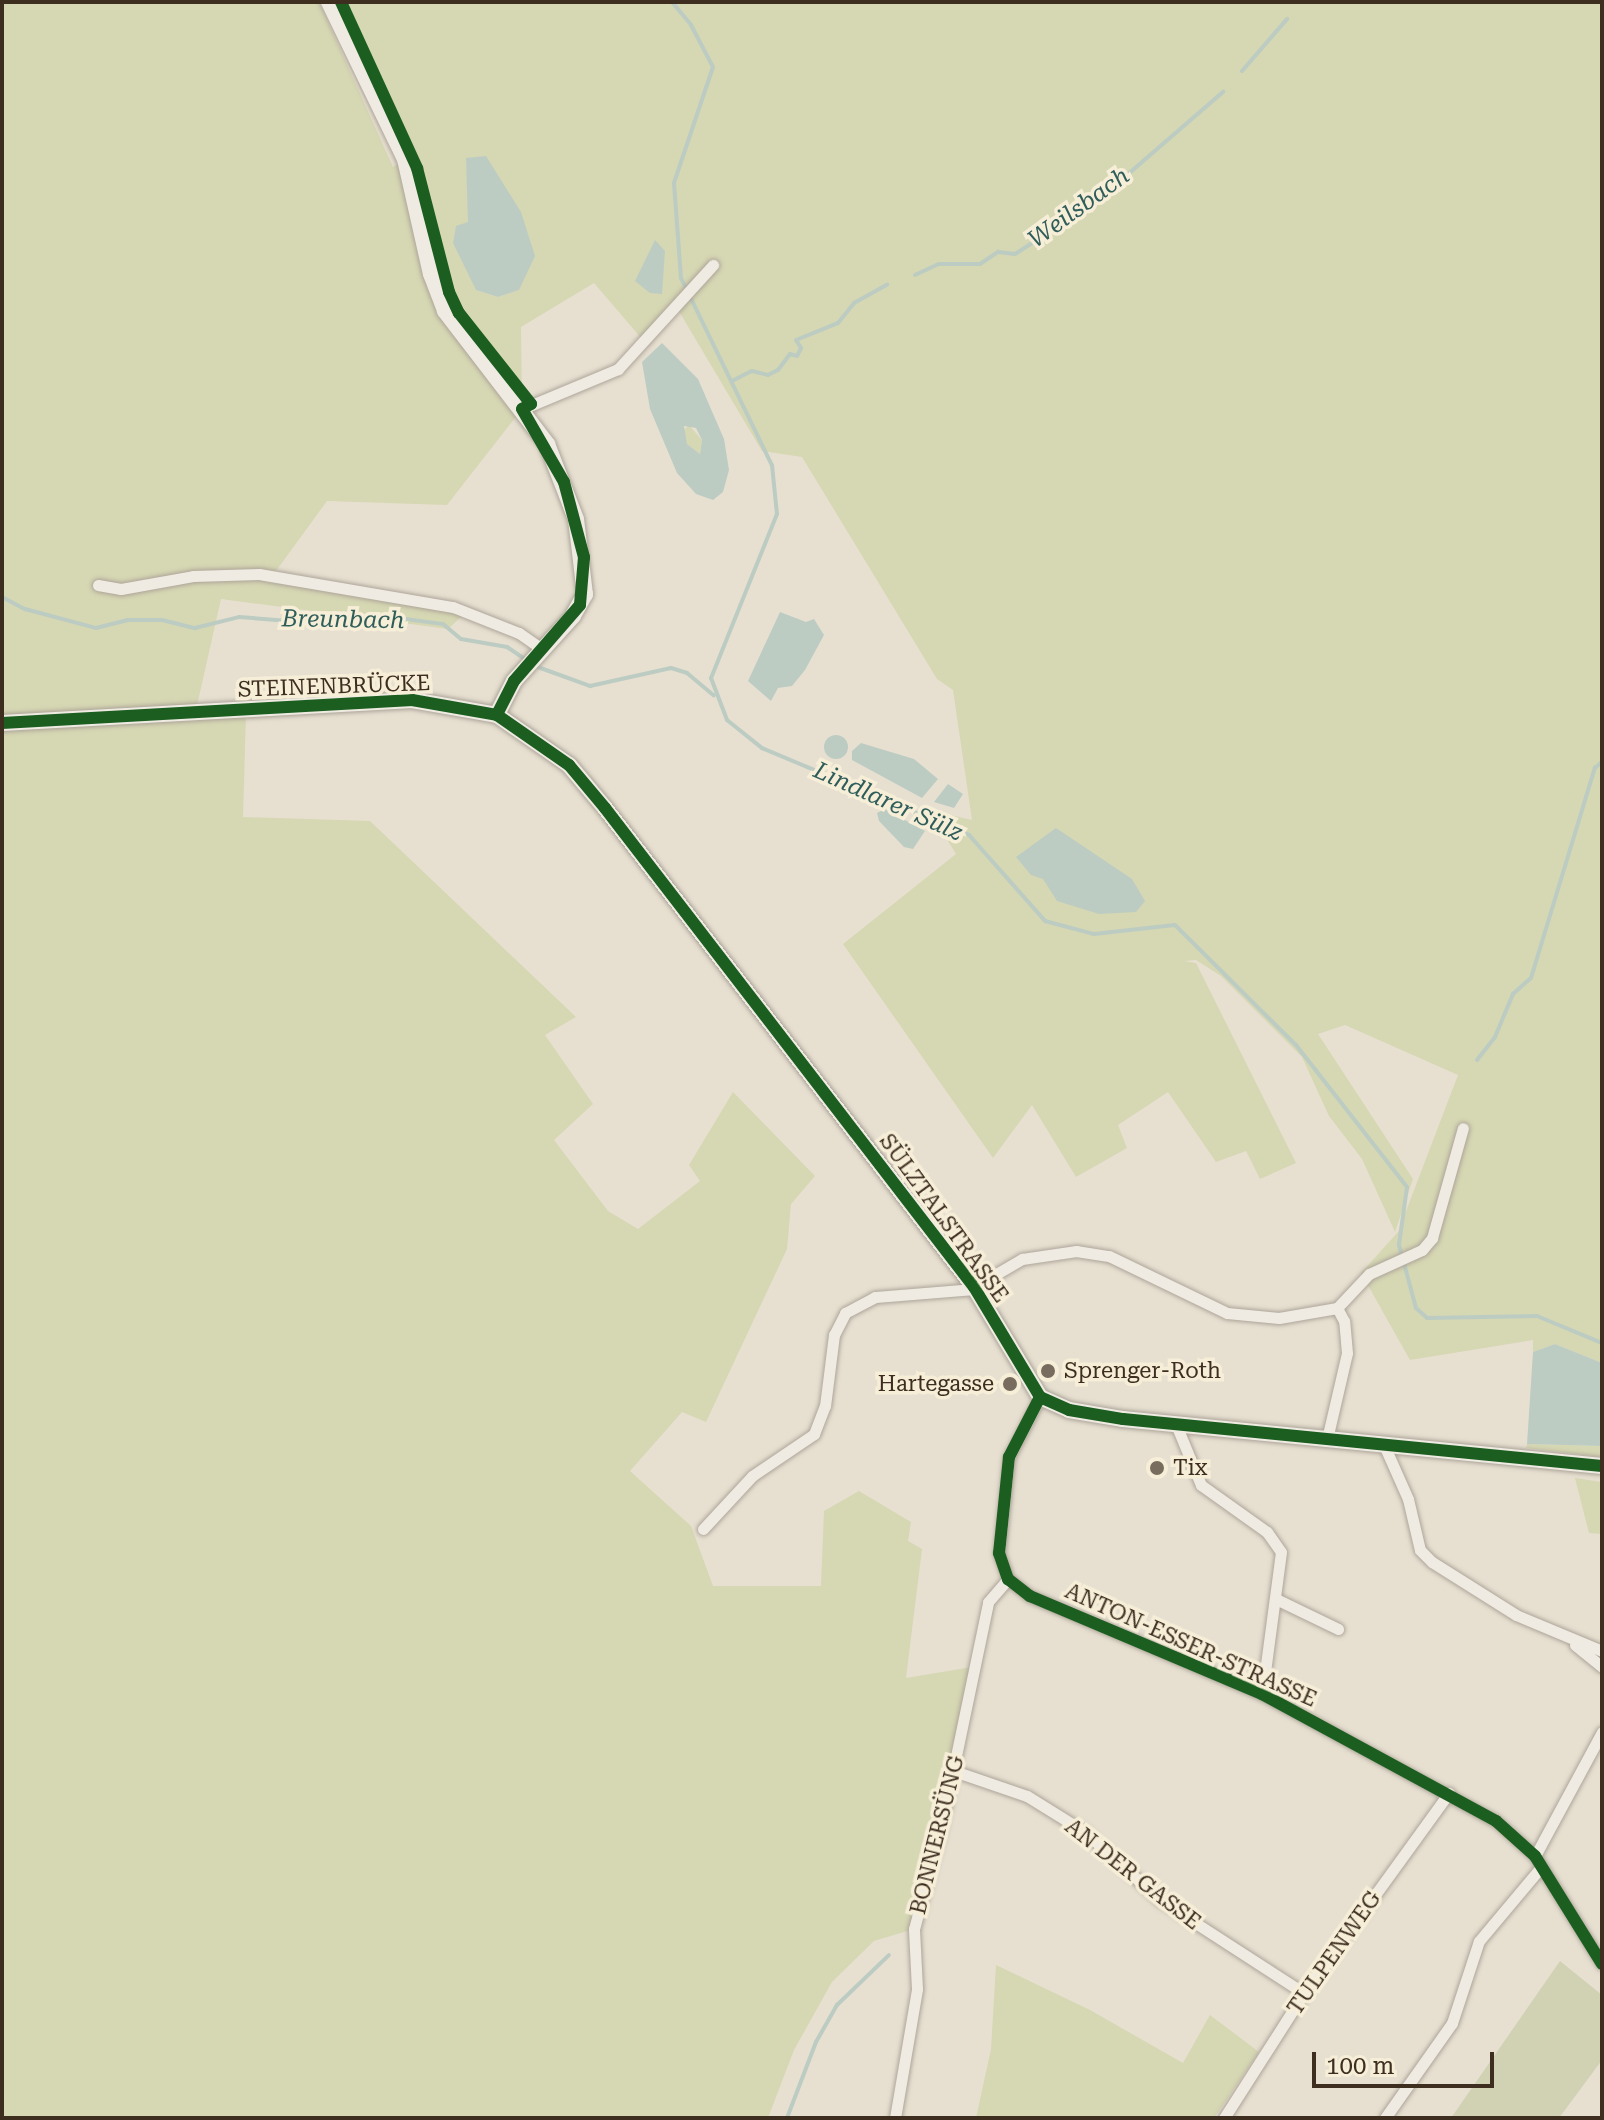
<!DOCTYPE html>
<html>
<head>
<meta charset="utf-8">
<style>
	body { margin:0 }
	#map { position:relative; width:1604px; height:2120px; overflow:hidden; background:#e7e0d1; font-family:"Roboto Serif",serif }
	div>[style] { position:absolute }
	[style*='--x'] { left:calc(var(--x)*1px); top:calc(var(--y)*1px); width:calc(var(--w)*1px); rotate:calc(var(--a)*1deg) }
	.green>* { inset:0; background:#d6d7b3 }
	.cemetery>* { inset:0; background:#d1d1b3 }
	.water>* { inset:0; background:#bcccc2 }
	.round { border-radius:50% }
	.stream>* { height:4px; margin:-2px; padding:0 2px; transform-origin:2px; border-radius:2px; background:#bcccc2 }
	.roads { filter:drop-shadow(0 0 2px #ada599) drop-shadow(0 0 2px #ada599) }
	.street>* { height:11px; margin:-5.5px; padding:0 5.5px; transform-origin:5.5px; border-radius:5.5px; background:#efebe3 }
	.secondary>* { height:16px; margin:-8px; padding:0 8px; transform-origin:8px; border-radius:8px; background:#efebe3 }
	.cycleway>* { height:12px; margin:-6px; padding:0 6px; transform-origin:6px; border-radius:6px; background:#1b5e20 }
	.dots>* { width:22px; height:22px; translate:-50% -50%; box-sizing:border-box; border:4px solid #f7eed8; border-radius:50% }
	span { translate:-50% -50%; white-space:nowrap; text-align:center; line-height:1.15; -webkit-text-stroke:7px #f7eed8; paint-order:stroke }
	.street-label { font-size:22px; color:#3d2e20 }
	.poi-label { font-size:22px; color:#3d2e20 }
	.left { translate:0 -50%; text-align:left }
	.right { translate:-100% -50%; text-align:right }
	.water-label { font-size:24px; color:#2f5d5a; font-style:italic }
	.frame { position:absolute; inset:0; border:4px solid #3d2e20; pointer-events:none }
	.scale { position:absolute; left:1312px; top:2052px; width:182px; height:36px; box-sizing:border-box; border:4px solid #3d2e20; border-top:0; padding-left:10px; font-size:24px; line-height:28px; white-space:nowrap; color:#3d2e20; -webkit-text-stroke:6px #f7eed8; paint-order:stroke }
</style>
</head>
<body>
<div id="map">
	<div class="green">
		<div style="clip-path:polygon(evenodd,2px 2px,319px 2px,393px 167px,404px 160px,329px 2px,1602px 2px,1602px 1363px,1555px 1344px,1533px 1352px,1533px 1340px,1410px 1360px,1361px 1273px,1398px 1232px,1458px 1075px,1345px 1025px,1318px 1034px,1413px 1179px,1395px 1232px,1362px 1159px,1329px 1116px,1302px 1057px,1221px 976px,1196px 960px,1184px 961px,1196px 963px,1296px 1163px,1260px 1179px,1246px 1151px,1216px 1162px,1168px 1092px,1118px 1125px,1127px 1148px,1076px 1177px,1032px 1105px,993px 1158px,843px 944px,956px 854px,929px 810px,972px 820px,953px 690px,937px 679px,802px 457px,762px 451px,677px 308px,642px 339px,594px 283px,521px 327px,522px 409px,447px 505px,327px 501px,268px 582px,441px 608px,462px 616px,448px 629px,221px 599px,196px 710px,2px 720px,2px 2px,466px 158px,519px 290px,498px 297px,476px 290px,466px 158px)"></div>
		<div style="clip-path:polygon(689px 425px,702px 440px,700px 454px,687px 444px,682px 432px)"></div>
		<div style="clip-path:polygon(246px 714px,243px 817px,370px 821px,576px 1017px,545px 1035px,593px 1104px,554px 1140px,608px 1211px,638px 1229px,700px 1181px,689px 1165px,733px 1092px,815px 1176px,791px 1204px,787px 1249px,706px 1422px,682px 1412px,630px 1471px,691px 1526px,713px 1586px,821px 1586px,824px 1511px,859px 1491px,911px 1522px,908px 1541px,922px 1549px,906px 1678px,972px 1667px,914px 1929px,874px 1941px,832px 1982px,794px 2050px,768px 2118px,2px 2118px,2px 729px)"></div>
		<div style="clip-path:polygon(1527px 1444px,1602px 1446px,1602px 1457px,1526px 1448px)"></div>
		<div style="clip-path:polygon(1575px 1478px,1602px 1482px,1602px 1534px,1589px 1533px)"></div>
		<div style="clip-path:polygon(996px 1965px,1090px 2010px,1183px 2063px,1210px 2015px,1259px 2052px,1214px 2118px,976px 2118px,991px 2049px)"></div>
	</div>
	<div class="cemetery">
		<div style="clip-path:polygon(1560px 1961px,1602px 1995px,1602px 2060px,1559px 2118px,1451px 2118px)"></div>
	</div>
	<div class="water">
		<div style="clip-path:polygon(486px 156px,521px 212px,535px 256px,519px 290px,498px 297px,476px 290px,453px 243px,456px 226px,468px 222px,466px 158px)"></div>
		<div style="clip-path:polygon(655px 240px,665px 251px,662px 294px,650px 293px,635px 281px)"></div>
		<div style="clip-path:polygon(evenodd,662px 343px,698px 379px,724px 439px,729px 470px,723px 492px,713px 500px,696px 494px,677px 473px,650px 409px,642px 362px,662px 343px,684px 426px,696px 428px,702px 440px,700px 454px,687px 444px,684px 426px)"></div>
		<div style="clip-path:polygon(780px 612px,806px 622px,814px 619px,824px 635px,805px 670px,792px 686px,778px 688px,771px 701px,748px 681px)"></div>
		<div class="round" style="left:824px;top:735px;width:24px;height:24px"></div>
		<div style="clip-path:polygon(861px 743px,914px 759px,938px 779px,922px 798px,852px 760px,852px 751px)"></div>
		<div style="clip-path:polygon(948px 784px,963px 794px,954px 808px,934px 802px)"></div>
		<div style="clip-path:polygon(885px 809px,925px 831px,913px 849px,904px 847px,879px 821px,877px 813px)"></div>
		<div style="clip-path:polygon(1056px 828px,1132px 879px,1145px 901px,1136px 912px,1099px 914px,1057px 901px,1043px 879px,1031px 875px,1016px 857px)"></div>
		<div style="clip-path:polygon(1555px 1344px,1602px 1363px,1602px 1446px,1527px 1444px,1533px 1352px)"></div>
	</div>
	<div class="stream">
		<div style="--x:672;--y:2;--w:30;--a:50"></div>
		<div style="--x:691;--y:25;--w:47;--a:62.4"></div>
		<div style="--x:713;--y:67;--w:122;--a:108.6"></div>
		<div style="--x:674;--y:183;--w:95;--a:85.8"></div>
		<div style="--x:681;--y:278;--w:208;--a:64.1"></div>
		<div style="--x:772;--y:465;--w:49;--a:84.2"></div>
		<div style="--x:777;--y:514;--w:177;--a:111.9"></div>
		<div style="--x:711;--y:678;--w:45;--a:69.1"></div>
		<div style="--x:727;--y:720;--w:45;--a:38.7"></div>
		<div style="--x:762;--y:748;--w:225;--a:22.8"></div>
		<div style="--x:969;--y:835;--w:115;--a:48.5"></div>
		<div style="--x:1045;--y:921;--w:51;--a:14.9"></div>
		<div style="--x:1094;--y:934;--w:81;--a:-6.3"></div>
		<div style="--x:1175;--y:925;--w:170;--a:44.8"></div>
		<div style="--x:1296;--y:1045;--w:180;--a:52"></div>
		<div style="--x:1407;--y:1187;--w:59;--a:97.9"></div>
		<div style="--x:1399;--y:1245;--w:65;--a:74.9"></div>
		<div style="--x:1416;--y:1308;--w:15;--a:42"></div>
		<div style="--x:1427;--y:1318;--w:110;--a:-1"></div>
		<div style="--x:1537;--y:1316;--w:70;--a:22.6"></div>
		<div style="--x:1242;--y:71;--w:69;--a:-49.1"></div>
		<div style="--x:915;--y:275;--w:26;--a:-25"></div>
		<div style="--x:939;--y:264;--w:41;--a:0"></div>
		<div style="--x:980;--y:264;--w:22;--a:-34"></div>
		<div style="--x:998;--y:252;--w:17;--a:7"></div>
		<div style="--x:1015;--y:254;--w:98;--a:-32.9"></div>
		<div style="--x:1097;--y:201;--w:167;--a:-40.9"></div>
		<div style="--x:732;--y:381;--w:22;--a:-27"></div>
		<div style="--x:752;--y:371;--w:16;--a:14"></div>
		<div style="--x:768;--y:375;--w:11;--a:-27"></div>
		<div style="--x:778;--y:370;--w:20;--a:-53"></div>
		<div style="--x:790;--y:354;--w:7;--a:16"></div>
		<div style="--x:797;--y:356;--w:9;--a:-63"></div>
		<div style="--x:801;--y:348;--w:9;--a:-122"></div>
		<div style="--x:796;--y:340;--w:45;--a:-22"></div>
		<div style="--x:838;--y:323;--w:26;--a:-51"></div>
		<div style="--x:854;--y:303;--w:38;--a:-29"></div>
		<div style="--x:2;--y:597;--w:26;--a:28"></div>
		<div style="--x:25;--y:609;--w:73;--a:15"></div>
		<div style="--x:96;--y:628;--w:32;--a:-14"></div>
		<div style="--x:127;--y:620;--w:35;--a:0"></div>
		<div style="--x:162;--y:620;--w:34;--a:14"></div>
		<div style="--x:195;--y:628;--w:45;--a:-14"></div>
		<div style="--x:239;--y:617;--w:50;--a:4.6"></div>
		<div style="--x:289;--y:621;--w:30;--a:-12"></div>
		<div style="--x:318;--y:615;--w:18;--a:13"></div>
		<div style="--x:336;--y:619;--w:40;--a:-5.7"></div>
		<div style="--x:376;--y:615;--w:68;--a:7.7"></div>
		<div style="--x:443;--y:624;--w:23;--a:40"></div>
		<div style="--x:461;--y:639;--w:47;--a:9.9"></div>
		<div style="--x:507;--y:647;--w:25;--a:34"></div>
		<div style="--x:535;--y:666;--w:59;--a:20"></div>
		<div style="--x:590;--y:686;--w:83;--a:-12.5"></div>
		<div style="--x:671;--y:668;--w:17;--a:17"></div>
		<div style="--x:687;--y:673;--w:35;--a:40"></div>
		<div style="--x:1477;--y:1060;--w:29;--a:-52"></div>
		<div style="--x:1495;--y:1037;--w:47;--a:-67.3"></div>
		<div style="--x:1513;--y:994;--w:24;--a:-42"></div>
		<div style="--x:1531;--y:978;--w:220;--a:-73.1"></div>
		<div style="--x:1595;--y:768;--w:9;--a:-41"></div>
		<div style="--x:787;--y:2118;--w:81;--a:-69.1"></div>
		<div style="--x:816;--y:2042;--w:43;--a:-60.4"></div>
		<div style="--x:837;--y:2005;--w:72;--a:-43.9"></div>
	</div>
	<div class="roads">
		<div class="street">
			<div style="--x:522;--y:409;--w:104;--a:-22.6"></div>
			<div style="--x:618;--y:369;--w:141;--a:-47.6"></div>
			<div style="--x:98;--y:585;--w:23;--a:10"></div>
			<div style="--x:121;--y:589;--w:73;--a:-10.2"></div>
			<div style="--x:193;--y:576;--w:66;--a:-1.7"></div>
			<div style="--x:259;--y:574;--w:197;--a:9.7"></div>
			<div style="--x:453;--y:607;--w:71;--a:21.5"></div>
			<div style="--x:519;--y:633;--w:28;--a:35"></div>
			<div style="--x:974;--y:1287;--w:56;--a:-30.3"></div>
			<div style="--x:1022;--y:1259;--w:55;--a:-8.4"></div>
			<div style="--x:1076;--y:1251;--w:33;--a:9"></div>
			<div style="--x:1109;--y:1256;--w:131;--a:25.8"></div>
			<div style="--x:1227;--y:1313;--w:52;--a:5.5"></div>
			<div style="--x:1279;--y:1318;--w:59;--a:-9.8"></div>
			<div style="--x:1337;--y:1308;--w:47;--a:-46.7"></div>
			<div style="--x:1369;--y:1274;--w:58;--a:-24.4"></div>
			<div style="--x:1422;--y:1250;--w:16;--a:-50"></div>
			<div style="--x:1432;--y:1238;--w:114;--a:-74.3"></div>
			<div style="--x:1040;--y:1397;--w:68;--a:117.3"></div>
			<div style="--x:1009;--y:1457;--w:97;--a:95.9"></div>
			<div style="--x:999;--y:1553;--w:28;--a:71"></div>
			<div style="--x:1008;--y:1579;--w:28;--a:38"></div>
			<div style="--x:1030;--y:1596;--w:252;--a:22.9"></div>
			<div style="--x:1262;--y:1694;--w:266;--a:28.5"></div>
			<div style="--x:1496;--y:1821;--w:52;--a:41.9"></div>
			<div style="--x:1535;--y:1856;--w:127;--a:58.2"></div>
			<div style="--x:1175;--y:1422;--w:68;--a:67.6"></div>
			<div style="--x:1201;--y:1485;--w:81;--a:35.5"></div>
			<div style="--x:1267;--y:1532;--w:24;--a:55"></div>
			<div style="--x:1281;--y:1552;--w:143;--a:97.6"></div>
			<div style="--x:1327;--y:1439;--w:88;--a:-76.9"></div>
			<div style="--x:1347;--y:1353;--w:32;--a:-95"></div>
			<div style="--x:1344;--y:1321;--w:15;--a:-118"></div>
			<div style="--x:1384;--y:1445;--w:59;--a:66"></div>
			<div style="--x:1408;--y:1499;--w:52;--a:76.8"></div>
			<div style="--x:1420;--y:1550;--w:17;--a:45"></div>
			<div style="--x:1432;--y:1562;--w:99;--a:32.2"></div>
			<div style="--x:1516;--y:1615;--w:93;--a:22.7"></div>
			<div style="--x:703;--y:1529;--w:72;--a:-47.2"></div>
			<div style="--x:752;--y:1476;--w:75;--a:-34.1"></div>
			<div style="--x:814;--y:1434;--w:30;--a:-69"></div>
			<div style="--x:825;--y:1406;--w:72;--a:-82.8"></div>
			<div style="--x:834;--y:1335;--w:25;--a:-63"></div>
			<div style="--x:845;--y:1313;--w:34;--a:-28"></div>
			<div style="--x:875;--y:1297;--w:100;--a:-4.6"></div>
			<div style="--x:1276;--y:1599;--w:69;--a:25.8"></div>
			<div style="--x:1575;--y:1645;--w:35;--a:39"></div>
			<div style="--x:954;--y:1771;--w:77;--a:18.9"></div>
			<div style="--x:1027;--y:1796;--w:68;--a:31.8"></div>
			<div style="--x:1085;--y:1832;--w:101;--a:42.2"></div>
			<div style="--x:1160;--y:1900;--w:171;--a:32.9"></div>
			<div style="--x:1535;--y:1856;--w:141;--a:-61.6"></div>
			<div style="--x:895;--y:2118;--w:131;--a:-80.3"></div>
			<div style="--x:917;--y:1989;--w:60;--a:-92.9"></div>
			<div style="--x:914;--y:1929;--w:110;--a:-75.2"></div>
			<div style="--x:942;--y:1823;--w:226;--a:-78.2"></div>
			<div style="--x:988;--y:1602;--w:30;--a:-49"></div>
			<div style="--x:1224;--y:2118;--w:148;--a:-57.4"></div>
			<div style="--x:1304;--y:1993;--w:247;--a:-54.1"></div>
			<div style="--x:1385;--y:2118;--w:116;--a:-54.8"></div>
			<div style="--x:1452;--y:2023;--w:86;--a:-71.8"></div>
			<div style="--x:1479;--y:1941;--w:97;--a:-50"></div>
		</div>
		<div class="secondary">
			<div style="--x:329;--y:2;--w:174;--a:64.2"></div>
			<div style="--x:405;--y:159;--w:118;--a:77.3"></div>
			<div style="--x:431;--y:274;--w:40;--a:69"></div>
			<div style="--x:445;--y:311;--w:168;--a:52.5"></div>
			<div style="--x:547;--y:444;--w:80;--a:68.9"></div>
			<div style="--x:576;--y:519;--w:76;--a:83.2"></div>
			<div style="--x:585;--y:594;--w:25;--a:119"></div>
			<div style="--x:573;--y:616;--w:88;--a:132.2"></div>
			<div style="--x:514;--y:681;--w:38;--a:117"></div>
			<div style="--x:2;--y:723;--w:411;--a:-3.2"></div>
			<div style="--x:412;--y:700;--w:86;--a:10"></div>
			<div style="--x:497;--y:715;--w:88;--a:34.8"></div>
			<div style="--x:569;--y:765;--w:56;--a:50.1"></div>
			<div style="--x:605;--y:808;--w:605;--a:52.39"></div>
			<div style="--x:974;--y:1287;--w:128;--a:59"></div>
			<div style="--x:1040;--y:1397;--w:32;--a:24"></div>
			<div style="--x:1069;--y:1410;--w:55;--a:9.5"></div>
			<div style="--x:1123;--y:1419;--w:481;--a:5.6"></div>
		</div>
	</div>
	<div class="cycleway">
		<div style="--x:341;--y:2;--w:183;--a:65.4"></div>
		<div style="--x:417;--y:168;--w:128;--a:75.5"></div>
		<div style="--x:449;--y:292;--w:23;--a:65"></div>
		<div style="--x:459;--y:313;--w:116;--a:51.6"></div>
		<div style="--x:531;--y:404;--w:10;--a:151"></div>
		<div style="--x:522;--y:409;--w:84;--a:60.1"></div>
		<div style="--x:564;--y:482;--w:78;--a:75.1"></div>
		<div style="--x:584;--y:557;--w:48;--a:94.8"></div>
		<div style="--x:580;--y:605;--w:101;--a:131"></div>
		<div style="--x:514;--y:681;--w:38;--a:117"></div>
		<div style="--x:2;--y:723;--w:411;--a:-3.2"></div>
		<div style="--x:412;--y:700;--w:86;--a:10"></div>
		<div style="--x:497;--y:715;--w:88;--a:34.8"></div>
		<div style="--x:569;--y:765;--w:56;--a:50.1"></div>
		<div style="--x:605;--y:808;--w:605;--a:52.39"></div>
		<div style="--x:974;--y:1287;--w:128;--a:59"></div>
		<div style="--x:1040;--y:1397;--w:32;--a:24"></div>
		<div style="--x:1069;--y:1410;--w:55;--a:9.5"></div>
		<div style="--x:1123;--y:1419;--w:481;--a:5.6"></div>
		<div style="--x:1040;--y:1397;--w:68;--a:117.3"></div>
		<div style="--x:1009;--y:1457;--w:97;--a:95.9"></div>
		<div style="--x:999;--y:1553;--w:28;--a:71"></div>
		<div style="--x:1008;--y:1579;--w:28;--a:38"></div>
		<div style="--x:1030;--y:1596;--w:252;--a:22.9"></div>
		<div style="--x:1262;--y:1694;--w:266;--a:28.5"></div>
		<div style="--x:1496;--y:1821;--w:52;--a:41.9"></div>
		<div style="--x:1535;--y:1856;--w:127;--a:58.2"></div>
	</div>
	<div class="dots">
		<div style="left:1048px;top:1371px;background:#786c5e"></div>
		<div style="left:1010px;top:1384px;background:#786c5e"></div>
		<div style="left:1157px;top:1468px;background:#786c5e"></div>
	</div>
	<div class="street-label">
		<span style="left:334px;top:686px;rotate:-2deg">STEINENBRÜCKE</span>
		<span style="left:944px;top:1218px;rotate:54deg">SÜLZTALSTRASSE</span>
		<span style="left:1191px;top:1645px;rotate:24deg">ANTON-ESSER-STRASSE</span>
		<span style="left:937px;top:1835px;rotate:-76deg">BONNERSÜNG</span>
		<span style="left:1133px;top:1874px;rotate:38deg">AN DER GASSE</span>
		<span style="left:1334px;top:1953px;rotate:-55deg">TULPENWEG</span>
	</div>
	<div class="poi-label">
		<span class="left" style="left:1064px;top:1371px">Sprenger-Roth</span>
		<span class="right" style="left:994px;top:1384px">Hartegasse</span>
		<span class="left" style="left:1173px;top:1468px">Tix</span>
	</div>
	<div class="water-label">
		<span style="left:1079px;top:208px;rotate:-36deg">Weilsbach</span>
		<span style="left:343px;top:620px;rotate:1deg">Breunbach</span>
		<span style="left:888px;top:802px;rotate:24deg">Lindlarer Sülz</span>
	</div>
	<div class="frame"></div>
	<div class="scale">100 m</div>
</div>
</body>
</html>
